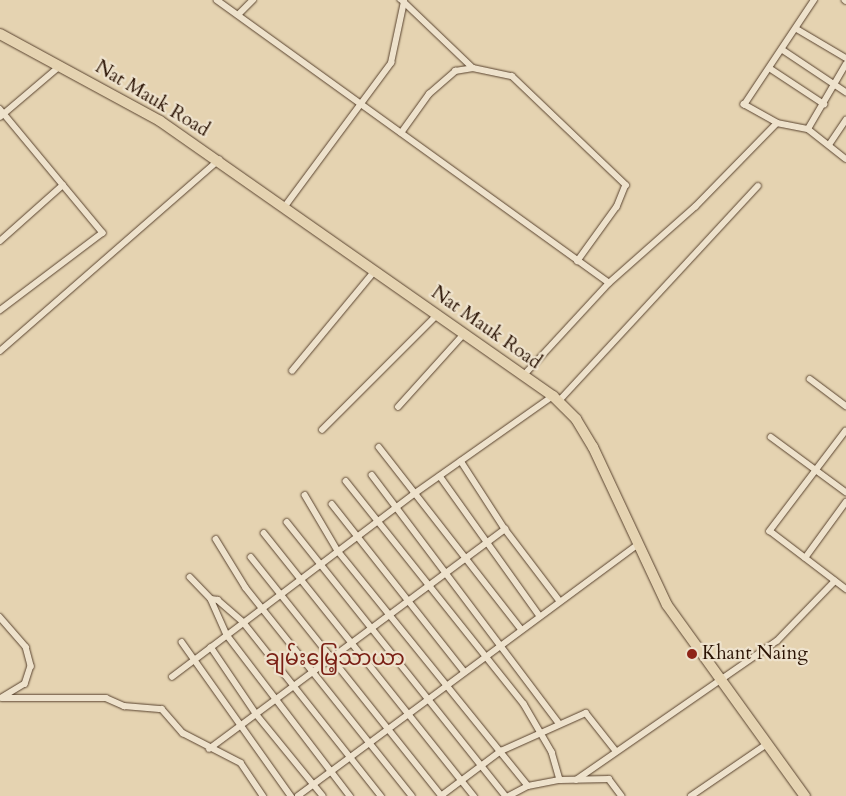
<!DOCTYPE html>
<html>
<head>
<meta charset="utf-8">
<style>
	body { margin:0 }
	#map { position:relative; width:846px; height:796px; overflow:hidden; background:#e5d3b1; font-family:Cardo,"Noto Sans Myanmar",serif }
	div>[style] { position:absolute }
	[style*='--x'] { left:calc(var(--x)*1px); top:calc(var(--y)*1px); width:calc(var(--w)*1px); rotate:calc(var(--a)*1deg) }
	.roads { filter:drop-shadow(0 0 1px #59432f) drop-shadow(0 0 1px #59432f) }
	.street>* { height:5.5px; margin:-2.75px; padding:0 2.75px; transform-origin:2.75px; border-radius:2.75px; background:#eee2cc }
	.highway>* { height:10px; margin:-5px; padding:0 5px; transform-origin:5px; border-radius:5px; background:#e5d3b1 }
	.dots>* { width:14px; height:14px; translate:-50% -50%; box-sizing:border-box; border:2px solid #eee2cc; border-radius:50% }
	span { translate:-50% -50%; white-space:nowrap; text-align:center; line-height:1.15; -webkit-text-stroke:4.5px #eee2cc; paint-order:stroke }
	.street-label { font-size:19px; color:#2a1304 }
	.poi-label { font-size:19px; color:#2a1304 }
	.left { translate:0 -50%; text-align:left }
	.quarter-label { font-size:21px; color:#7a1f14 }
</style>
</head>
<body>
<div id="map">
	<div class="roads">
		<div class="street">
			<div style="--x:217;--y:0;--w:483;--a:35.8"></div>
			<div style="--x:845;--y:0;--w:1;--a:45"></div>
			<div style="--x:404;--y:2;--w:95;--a:43.7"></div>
			<div style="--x:238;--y:15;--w:21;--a:-45"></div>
			<div style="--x:797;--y:29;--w:57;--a:30.6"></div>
			<div style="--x:783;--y:50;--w:76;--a:33.7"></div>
			<div style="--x:771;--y:69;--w:64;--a:33.4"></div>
			<div style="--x:0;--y:109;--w:161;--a:50.3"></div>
			<div style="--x:103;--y:233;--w:129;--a:142.9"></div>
			<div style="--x:0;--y:117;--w:79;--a:-40.4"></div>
			<div style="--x:777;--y:123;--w:38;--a:-151"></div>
			<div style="--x:744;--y:105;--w:126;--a:-56.3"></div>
			<div style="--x:808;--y:129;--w:75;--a:-59.7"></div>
			<div style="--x:401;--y:133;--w:48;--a:-54.3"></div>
			<div style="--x:429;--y:94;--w:35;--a:-41"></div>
			<div style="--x:455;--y:71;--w:18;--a:-9"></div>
			<div style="--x:473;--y:68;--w:40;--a:12"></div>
			<div style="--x:512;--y:76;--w:158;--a:43.7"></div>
			<div style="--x:626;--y:185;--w:24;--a:112"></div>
			<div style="--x:617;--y:207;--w:67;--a:125.8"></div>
			<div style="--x:829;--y:145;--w:30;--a:-56"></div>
			<div style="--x:286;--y:205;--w:177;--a:-53.5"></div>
			<div style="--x:391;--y:63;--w:62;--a:-78"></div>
			<div style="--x:404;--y:2;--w:4;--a:-146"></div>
			<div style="--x:0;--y:241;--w:84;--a:-41.6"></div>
			<div style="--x:0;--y:351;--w:291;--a:-41.1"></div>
			<div style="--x:292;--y:371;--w:129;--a:-50.4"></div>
			<div style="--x:524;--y:375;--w:125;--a:-47.3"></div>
			<div style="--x:609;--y:283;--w:115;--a:-41.5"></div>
			<div style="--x:695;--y:207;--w:117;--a:-45.7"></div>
			<div style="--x:777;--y:123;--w:32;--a:11"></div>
			<div style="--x:808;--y:129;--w:48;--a:38.3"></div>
			<div style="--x:810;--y:379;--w:45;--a:36.9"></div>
			<div style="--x:558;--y:402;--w:294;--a:-47.2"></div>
			<div style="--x:398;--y:407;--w:98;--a:-47.9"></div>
			<div style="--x:322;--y:430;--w:163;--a:-45"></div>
			<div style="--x:846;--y:431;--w:126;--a:127.2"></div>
			<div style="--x:770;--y:531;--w:96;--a:37.3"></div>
			<div style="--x:771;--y:437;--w:93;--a:36.3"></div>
			<div style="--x:379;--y:447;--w:231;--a:52"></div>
			<div style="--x:461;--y:461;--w:81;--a:57.1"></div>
			<div style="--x:505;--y:529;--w:89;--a:52.7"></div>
			<div style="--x:372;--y:475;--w:311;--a:53"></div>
			<div style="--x:440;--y:476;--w:171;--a:54.5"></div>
			<div style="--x:346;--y:481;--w:285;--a:51.4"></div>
			<div style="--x:524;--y:704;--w:56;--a:59.7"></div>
			<div style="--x:552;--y:752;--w:29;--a:74"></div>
			<div style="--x:305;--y:495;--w:65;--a:59.5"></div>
			<div style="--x:338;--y:551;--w:302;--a:51"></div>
			<div style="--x:332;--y:504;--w:213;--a:51.7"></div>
			<div style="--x:287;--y:522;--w:351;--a:51.4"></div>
			<div style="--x:264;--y:533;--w:337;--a:51.4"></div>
			<div style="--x:216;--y:539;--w:57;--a:58.5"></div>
			<div style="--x:246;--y:588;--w:266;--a:51.4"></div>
			<div style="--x:251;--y:557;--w:306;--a:51.4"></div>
			<div style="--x:805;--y:558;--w:69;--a:-53.8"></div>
			<div style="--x:190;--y:577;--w:30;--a:46"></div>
			<div style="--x:211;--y:599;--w:39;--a:66"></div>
			<div style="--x:227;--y:635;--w:203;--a:52.6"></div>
			<div style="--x:211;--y:599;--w:7;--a:8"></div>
			<div style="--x:218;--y:600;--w:35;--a:41"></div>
			<div style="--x:244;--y:623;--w:221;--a:51.6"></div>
			<div style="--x:0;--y:617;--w:40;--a:49"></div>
			<div style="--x:26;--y:647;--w:20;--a:75"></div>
			<div style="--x:31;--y:666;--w:19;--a:108"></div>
			<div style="--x:25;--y:684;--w:27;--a:149"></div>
			<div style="--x:182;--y:642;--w:189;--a:54.7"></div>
			<div style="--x:211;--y:647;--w:82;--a:55.9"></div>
			<div style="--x:257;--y:715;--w:104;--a:50.8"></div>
			<div style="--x:172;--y:677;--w:303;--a:-37.1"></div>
			<div style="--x:414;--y:494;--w:170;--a:-35.2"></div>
			<div style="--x:2;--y:698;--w:104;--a:0"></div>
			<div style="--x:106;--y:698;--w:20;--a:24"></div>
			<div style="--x:124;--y:706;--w:38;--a:5"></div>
			<div style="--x:162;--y:709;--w:32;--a:49"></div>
			<div style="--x:183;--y:733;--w:65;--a:27.3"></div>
			<div style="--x:241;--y:763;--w:40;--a:56"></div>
			<div style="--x:209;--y:749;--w:369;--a:-36.6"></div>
			<div style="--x:576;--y:780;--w:244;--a:-34.7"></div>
			<div style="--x:777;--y:641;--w:83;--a:-46"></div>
			<div style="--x:298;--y:796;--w:422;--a:-36.5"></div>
			<div style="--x:441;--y:796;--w:75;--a:-36.9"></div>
			<div style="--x:501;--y:751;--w:93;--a:-24.1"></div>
			<div style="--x:586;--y:713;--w:48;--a:51.7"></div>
			<div style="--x:509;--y:796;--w:21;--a:-28"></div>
			<div style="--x:528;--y:786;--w:33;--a:-11"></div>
			<div style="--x:560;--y:780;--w:49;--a:-1.2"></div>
			<div style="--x:609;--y:779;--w:21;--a:53"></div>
			<div style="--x:691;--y:796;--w:92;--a:-34.4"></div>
		</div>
		<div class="highway">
			<div style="--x:0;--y:34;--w:182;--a:28.5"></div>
			<div style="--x:160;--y:121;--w:480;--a:35"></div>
			<div style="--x:553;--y:396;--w:33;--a:45"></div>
			<div style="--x:576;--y:419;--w:33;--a:59"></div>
			<div style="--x:593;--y:447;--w:174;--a:64.9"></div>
			<div style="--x:667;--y:605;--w:236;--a:54.2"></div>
		</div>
	</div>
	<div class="dots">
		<div style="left:692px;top:654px;background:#8f2418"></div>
	</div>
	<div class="street-label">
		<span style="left:152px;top:99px;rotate:31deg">Nat Mauk Road</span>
		<span style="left:486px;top:328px;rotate:35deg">Nat Mauk Road</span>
	</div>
	<div class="poi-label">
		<span class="left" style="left:702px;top:654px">Khant Naing</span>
	</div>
	<div class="quarter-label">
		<span style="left:335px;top:659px">ချမ်းမြေ့သာယာ</span>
	</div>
</div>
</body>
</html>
